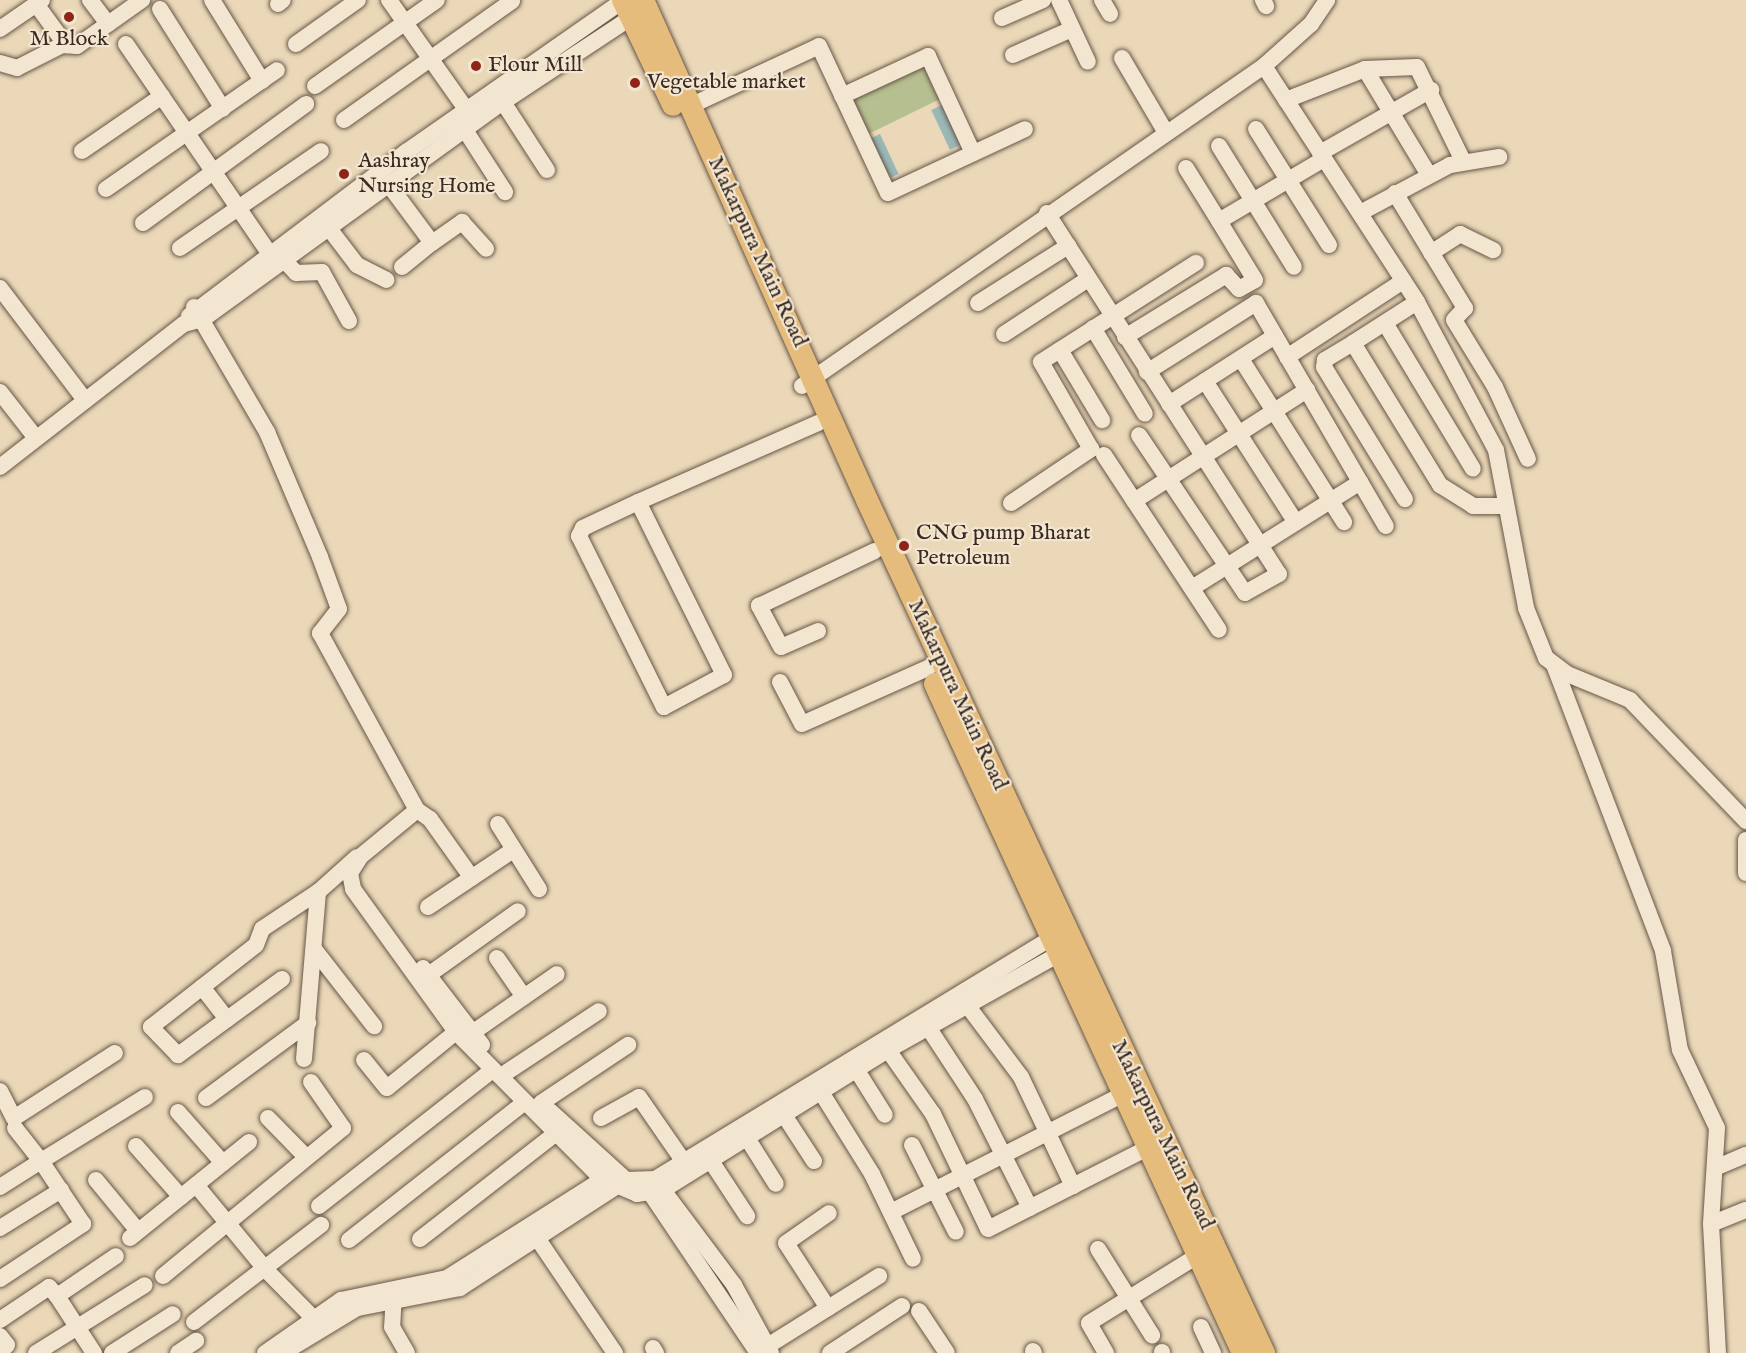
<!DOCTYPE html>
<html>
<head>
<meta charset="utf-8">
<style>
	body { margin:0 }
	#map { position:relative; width:1746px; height:1353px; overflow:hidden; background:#ebd8b8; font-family:"IM FELL English",serif }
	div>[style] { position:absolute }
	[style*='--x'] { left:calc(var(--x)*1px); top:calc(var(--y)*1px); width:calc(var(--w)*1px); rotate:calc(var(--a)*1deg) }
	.green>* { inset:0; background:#b6bf8f; transform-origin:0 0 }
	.water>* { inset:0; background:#9ab8b6; transform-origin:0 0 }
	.roads { filter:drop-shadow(0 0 2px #665648) drop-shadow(0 0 2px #665648) }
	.minor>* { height:16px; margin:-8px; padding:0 8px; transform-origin:8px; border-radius:8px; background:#f2e6d1 }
	.highway>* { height:22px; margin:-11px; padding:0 11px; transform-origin:11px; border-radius:11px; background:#e6bc7c }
	.dots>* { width:16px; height:16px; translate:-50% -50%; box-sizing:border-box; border:3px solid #f2e6d1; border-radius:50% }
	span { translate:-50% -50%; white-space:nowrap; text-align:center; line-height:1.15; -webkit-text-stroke:4.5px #f2e6d1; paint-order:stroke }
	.poi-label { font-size:22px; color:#3a2a22 }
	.left { translate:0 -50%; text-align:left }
	.street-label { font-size:22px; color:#3a2a22 }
</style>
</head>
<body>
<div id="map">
	<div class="green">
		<div style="left:925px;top:63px;width:39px;height:82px;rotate:64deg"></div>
	</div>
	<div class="water">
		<div style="left:944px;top:104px;width:44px;height:14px;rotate:65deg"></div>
		<div style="left:880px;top:134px;width:44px;height:11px;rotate:65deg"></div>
	</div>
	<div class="roads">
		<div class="minor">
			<div style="--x:90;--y:0;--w:30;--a:53"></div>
			<div style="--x:212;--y:0;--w:95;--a:58.3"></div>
			<div style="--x:389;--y:0;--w:133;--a:54.8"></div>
			<div style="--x:1059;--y:0;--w:68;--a:64.9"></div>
			<div style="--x:1102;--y:0;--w:16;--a:60"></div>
			<div style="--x:1263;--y:0;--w:7;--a:63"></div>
			<div style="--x:36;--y:4;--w:51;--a:53.8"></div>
			<div style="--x:278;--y:4;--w:6;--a:-39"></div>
			<div style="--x:160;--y:9;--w:118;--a:57.8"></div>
			<div style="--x:1002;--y:18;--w:45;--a:-23.7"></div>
			<div style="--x:0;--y:29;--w:51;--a:-34.6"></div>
			<div style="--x:126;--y:44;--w:253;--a:55.6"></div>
			<div style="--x:296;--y:44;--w:76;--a:-35.4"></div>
			<div style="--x:1013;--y:55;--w:64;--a:-23.8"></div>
			<div style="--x:1122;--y:58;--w:85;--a:59.5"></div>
			<div style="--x:0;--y:63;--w:18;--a:16"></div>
			<div style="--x:17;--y:68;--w:51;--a:-27.1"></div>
			<div style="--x:62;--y:45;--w:15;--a:4"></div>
			<div style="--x:77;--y:46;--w:80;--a:-35.3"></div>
			<div style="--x:1264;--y:66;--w:281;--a:57"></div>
			<div style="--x:1417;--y:302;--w:168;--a:61.9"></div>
			<div style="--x:1496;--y:450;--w:161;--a:79.2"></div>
			<div style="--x:1526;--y:608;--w:54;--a:68.2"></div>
			<div style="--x:1546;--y:658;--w:26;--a:37"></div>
			<div style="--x:1567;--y:674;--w:68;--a:22.4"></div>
			<div style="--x:1630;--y:700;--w:168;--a:46.2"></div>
			<div style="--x:1365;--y:69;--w:124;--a:58.9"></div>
			<div style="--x:315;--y:86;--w:149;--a:-35.2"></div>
			<div style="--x:842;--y:96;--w:95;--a:-24.9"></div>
			<div style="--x:928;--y:56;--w:107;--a:65.1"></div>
			<div style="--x:1286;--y:100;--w:85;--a:-21.4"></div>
			<div style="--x:1365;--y:69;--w:52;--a:-2.2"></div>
			<div style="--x:1417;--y:67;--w:105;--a:63.9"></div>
			<div style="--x:503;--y:102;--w:81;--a:57.1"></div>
			<div style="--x:690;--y:106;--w:142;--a:-24.9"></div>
			<div style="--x:819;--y:46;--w:162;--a:64.9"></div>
			<div style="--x:888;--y:193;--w:151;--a:-25"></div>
			<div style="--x:344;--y:120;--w:206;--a:-35.3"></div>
			<div style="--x:1256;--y:129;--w:137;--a:57.8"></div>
			<div style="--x:465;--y:130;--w:74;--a:57.2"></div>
			<div style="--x:1219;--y:146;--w:142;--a:58.2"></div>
			<div style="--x:82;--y:151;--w:97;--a:-34.5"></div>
			<div style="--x:1320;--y:153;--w:128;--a:-29.6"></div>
			<div style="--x:1186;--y:168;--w:62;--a:58.1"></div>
			<div style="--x:1219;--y:221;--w:122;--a:-30.6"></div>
			<div style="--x:389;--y:185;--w:72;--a:53.4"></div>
			<div style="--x:432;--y:243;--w:37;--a:-35"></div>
			<div style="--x:462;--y:222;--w:36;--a:48"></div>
			<div style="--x:106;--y:189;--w:208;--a:-34.8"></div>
			<div style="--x:1395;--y:193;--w:135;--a:58.7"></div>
			<div style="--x:1465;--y:308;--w:16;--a:133"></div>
			<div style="--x:1454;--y:320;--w:79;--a:58.5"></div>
			<div style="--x:1495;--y:387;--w:79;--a:65.4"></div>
			<div style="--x:1047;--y:213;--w:429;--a:57.3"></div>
			<div style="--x:1279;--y:574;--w:39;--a:151"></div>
			<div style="--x:1245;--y:593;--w:190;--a:-123.9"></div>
			<div style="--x:1360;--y:213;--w:102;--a:-28.1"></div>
			<div style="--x:1450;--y:165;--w:50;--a:-9.3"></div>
			<div style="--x:143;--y:223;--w:202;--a:-36.1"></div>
			<div style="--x:328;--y:227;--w:48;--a:52.7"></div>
			<div style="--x:357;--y:265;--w:33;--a:27"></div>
			<div style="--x:180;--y:248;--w:171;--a:-34.5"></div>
			<div style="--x:1431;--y:253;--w:35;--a:-33"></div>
			<div style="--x:1460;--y:234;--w:37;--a:26"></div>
			<div style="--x:284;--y:260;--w:18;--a:47"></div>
			<div style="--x:296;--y:273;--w:26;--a:-2"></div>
			<div style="--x:322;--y:272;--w:56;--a:61.1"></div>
			<div style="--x:402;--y:267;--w:38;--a:-39"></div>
			<div style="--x:0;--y:288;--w:141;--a:52.8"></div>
			<div style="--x:1417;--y:302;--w:76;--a:147.4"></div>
			<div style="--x:1353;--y:343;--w:167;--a:58.5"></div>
			<div style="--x:1440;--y:485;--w:39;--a:32"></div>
			<div style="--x:1473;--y:506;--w:33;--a:0"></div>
			<div style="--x:978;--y:303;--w:107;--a:-32.3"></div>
			<div style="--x:194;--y:307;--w:145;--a:59.7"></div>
			<div style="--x:267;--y:432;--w:136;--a:67"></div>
			<div style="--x:320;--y:557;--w:55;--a:69.9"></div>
			<div style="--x:339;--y:609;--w:31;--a:128"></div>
			<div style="--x:320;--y:633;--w:202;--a:61.3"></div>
			<div style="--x:417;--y:810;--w:72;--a:140.6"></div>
			<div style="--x:361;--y:856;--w:20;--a:123"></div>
			<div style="--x:350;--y:873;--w:16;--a:79"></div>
			<div style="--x:353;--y:889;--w:176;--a:54.2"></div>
			<div style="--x:456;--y:1032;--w:207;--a:45.2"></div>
			<div style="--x:602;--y:1179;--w:38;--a:23"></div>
			<div style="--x:637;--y:1194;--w:26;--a:-9"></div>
			<div style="--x:663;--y:1190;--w:265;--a:-31.9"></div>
			<div style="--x:888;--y:1050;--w:206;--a:-29.3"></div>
			<div style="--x:189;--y:316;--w:272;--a:-37.1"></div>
			<div style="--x:406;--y:152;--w:266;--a:-34.9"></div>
			<div style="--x:1385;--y:323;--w:170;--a:58.9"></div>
			<div style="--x:1093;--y:328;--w:100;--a:58.8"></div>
			<div style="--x:1004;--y:334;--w:100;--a:-33.2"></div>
			<div style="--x:1125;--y:337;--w:119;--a:-31.5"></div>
			<div style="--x:1226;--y:275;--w:19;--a:47"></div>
			<div style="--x:1239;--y:289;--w:18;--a:-29"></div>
			<div style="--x:1255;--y:280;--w:69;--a:-121.4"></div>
			<div style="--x:1353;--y:343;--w:33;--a:149"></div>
			<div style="--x:1325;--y:360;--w:7;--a:98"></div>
			<div style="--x:1324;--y:367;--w:155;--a:58.5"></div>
			<div style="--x:1060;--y:350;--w:82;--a:59"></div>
			<div style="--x:1287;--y:357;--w:139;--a:-33.2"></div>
			<div style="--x:1241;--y:359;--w:193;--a:57.7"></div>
			<div style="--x:1147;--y:372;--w:129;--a:-32.3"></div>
			<div style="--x:1256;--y:303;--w:258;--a:59.8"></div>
			<div style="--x:1205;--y:381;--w:166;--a:57.3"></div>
			<div style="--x:802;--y:386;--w:562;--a:-34.71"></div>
			<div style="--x:1264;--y:66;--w:63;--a:-41.8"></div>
			<div style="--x:1311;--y:24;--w:29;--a:-56"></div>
			<div style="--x:0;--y:392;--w:58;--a:52"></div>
			<div style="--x:1169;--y:404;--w:126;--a:-32.7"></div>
			<div style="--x:1104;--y:455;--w:209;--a:56.7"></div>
			<div style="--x:0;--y:467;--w:233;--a:-37.9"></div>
			<div style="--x:184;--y:324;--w:20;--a:-15"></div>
			<div style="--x:203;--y:319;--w:370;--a:-35.9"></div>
			<div style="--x:503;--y:102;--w:165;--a:-33.4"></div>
			<div style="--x:1134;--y:501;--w:206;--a:-32.7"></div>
			<div style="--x:638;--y:502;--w:61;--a:154.7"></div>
			<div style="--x:583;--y:528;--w:9;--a:117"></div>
			<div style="--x:579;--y:536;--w:191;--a:63.6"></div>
			<div style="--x:664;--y:707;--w:68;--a:-28.1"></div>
			<div style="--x:724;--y:675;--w:193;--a:-116.4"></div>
			<div style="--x:638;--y:502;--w:197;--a:-23.7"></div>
			<div style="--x:1011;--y:503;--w:97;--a:-34"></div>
			<div style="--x:1091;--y:449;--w:100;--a:-119.9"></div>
			<div style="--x:1041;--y:362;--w:184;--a:-32.6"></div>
			<div style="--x:1192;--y:588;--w:199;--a:-32.2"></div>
			<div style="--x:818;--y:631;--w:40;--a:156.6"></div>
			<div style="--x:781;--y:647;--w:47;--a:-118.2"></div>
			<div style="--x:759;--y:606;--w:128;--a:-25.4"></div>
			<div style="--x:1554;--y:665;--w:306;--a:69.1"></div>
			<div style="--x:1663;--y:951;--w:100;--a:80.3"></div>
			<div style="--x:1680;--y:1050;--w:86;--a:64.6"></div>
			<div style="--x:1717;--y:1128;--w:96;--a:93.6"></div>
			<div style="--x:1711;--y:1224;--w:129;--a:86.9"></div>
			<div style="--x:780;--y:682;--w:47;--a:62.4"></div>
			<div style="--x:802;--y:724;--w:138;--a:-24"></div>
			<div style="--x:417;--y:810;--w:16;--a:35"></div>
			<div style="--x:430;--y:819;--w:72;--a:54.6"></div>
			<div style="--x:498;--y:824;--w:77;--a:57.8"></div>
			<div style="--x:1746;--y:840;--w:33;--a:90"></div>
			<div style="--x:428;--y:907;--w:102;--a:-33.8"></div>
			<div style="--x:314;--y:949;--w:98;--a:52.1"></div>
			<div style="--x:497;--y:958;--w:47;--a:55.3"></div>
			<div style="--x:423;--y:968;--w:97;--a:52.5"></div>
			<div style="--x:282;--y:979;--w:129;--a:143.8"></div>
			<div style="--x:178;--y:1055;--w:39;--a:-134"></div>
			<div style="--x:151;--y:1027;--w:133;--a:-38"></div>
			<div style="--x:256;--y:945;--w:17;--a:-69"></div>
			<div style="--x:262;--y:929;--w:67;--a:-33.5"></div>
			<div style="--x:420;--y:981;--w:120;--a:-35.5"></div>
			<div style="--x:202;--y:987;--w:41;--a:52"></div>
			<div style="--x:967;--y:1005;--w:90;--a:53.1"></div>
			<div style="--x:1021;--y:1077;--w:121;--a:64.5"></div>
			<div style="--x:922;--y:1018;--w:97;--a:56.8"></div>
			<div style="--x:975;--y:1099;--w:122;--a:63.2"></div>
			<div style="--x:472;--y:1033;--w:103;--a:-34.8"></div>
			<div style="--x:888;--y:1050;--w:78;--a:54.9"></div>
			<div style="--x:933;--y:1114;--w:127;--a:64.4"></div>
			<div style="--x:988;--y:1229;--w:177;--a:-26.9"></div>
			<div style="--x:304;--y:1059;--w:168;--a:-85.2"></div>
			<div style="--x:318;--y:892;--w:52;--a:-41.9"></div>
			<div style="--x:364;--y:1060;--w:36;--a:51"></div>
			<div style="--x:387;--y:1088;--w:89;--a:-39.1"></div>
			<div style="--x:856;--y:1069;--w:54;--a:57.8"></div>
			<div style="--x:507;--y:1072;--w:110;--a:-33.5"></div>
			<div style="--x:816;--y:1084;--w:106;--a:58.1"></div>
			<div style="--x:872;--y:1174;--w:94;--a:64.2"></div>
			<div style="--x:0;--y:1091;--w:30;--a:63"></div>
			<div style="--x:14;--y:1118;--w:120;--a:-32.8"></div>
			<div style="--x:206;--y:1098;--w:127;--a:-36.3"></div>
			<div style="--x:541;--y:1103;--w:105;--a:-33.7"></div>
			<div style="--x:550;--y:1111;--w:103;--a:42.2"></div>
			<div style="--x:626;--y:1180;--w:29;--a:-2"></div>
			<div style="--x:655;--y:1179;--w:475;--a:-31.3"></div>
			<div style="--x:178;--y:1112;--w:68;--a:48.6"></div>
			<div style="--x:784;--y:1115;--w:55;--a:56.9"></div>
			<div style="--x:268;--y:1118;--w:54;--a:45.7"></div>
			<div style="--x:601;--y:1118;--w:43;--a:-28.9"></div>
			<div style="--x:639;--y:1097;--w:79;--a:55.3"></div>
			<div style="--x:747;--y:1138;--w:54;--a:57.8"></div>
			<div style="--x:912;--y:1145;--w:97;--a:63.2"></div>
			<div style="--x:136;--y:1146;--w:68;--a:48.6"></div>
			<div style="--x:711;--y:1161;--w:66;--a:56.8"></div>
			<div style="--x:1715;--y:1168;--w:34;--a:-23"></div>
			<div style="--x:96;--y:1180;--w:66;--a:50.5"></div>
			<div style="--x:657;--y:1182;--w:129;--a:53.2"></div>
			<div style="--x:734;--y:1285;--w:77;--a:61.4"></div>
			<div style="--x:196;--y:1185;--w:110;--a:50.5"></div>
			<div style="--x:266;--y:1270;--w:76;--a:45.5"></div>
			<div style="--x:645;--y:1185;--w:202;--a:56.1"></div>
			<div style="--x:0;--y:1187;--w:49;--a:-32.4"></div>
			<div style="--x:41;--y:1161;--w:42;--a:-128.2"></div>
			<div style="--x:319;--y:1206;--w:219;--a:-38.1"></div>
			<div style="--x:891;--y:1212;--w:259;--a:-26.9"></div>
			<div style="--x:1711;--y:1224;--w:38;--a:-22"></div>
			<div style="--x:0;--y:1228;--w:72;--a:-31.9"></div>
			<div style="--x:531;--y:1229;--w:150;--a:55.9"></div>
			<div style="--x:130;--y:1238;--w:153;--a:-38.9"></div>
			<div style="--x:420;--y:1239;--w:172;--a:-37.9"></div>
			<div style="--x:349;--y:1240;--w:222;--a:-38.1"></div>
			<div style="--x:1098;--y:1249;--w:102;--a:57.9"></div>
			<div style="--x:163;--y:1276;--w:233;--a:-39.4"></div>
			<div style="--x:343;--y:1128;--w:56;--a:-124.8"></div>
			<div style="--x:0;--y:1279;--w:100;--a:-33.5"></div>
			<div style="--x:83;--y:1224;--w:76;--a:-123.7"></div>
			<div style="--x:41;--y:1161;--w:122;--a:-31.6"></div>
			<div style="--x:394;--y:1292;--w:35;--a:93"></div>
			<div style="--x:392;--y:1327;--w:30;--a:60"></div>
			<div style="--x:57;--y:1296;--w:68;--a:57"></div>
			<div style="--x:828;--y:1308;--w:77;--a:-122.9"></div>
			<div style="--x:786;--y:1243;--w:52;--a:-34.9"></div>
			<div style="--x:919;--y:1311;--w:50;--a:56.3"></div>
			<div style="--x:0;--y:1320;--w:59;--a:-34"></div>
			<div style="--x:49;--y:1287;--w:12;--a:48"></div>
			<div style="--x:57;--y:1296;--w:71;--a:-34.1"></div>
			<div style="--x:194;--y:1322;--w:160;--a:-37.4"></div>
			<div style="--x:1201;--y:1327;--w:29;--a:65"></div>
			<div style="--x:0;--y:1336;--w:11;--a:52"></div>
			<div style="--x:7;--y:1345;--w:10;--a:135"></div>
			<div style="--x:653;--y:1348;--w:6;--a:59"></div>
			<div style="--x:1033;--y:1351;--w:2;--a:63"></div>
			<div style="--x:758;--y:1352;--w:143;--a:-32.1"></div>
			<div style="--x:1162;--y:1352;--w:1;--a:90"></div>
			<div style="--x:36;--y:1353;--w:128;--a:-32"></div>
			<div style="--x:112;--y:1353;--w:72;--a:-32.6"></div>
			<div style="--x:178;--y:1353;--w:22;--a:-34"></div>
			<div style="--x:265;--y:1353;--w:93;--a:-34.9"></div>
			<div style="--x:341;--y:1300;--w:108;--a:-11.7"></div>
			<div style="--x:447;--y:1278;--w:194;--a:-32.4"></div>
			<div style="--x:283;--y:1353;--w:87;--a:-31.3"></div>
			<div style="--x:357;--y:1308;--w:105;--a:-11"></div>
			<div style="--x:460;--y:1288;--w:194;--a:-33"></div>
			<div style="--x:830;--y:1353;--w:86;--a:-33.1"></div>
			<div style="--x:1106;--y:1353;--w:34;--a:-120"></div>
			<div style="--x:1089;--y:1323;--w:127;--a:-31.8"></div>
		</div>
		<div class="highway">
			<div style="--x:623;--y:0;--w:116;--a:64.5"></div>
			<div style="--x:643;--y:0;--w:548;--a:65.87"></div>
			<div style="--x:867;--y:500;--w:941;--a:65.04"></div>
			<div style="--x:935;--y:684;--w:736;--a:65.28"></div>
		</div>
	</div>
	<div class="dots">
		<div style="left:69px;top:17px;background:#8f2418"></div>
		<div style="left:476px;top:66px;background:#8f2418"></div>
		<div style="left:635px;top:83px;background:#8f2418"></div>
		<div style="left:344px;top:174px;background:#8f2418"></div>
		<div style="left:904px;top:546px;background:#8f2418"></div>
	</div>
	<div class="poi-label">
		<span style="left:69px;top:40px">M Block</span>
		<span class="left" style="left:488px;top:66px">Flour Mill</span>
		<span class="left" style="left:647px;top:83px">Vegetable market</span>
		<span class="left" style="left:358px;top:174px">Aashray<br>Nursing Home</span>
		<span class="left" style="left:916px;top:546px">CNG pump Bharat<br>Petroleum</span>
	</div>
	<div class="street-label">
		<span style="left:757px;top:252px;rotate:65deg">Makarpura Main Road</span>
		<span style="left:957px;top:695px;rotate:65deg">Makarpura Main Road</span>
		<span style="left:1162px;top:1135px;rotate:64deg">Makarpura Main Road</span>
	</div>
</div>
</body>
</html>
